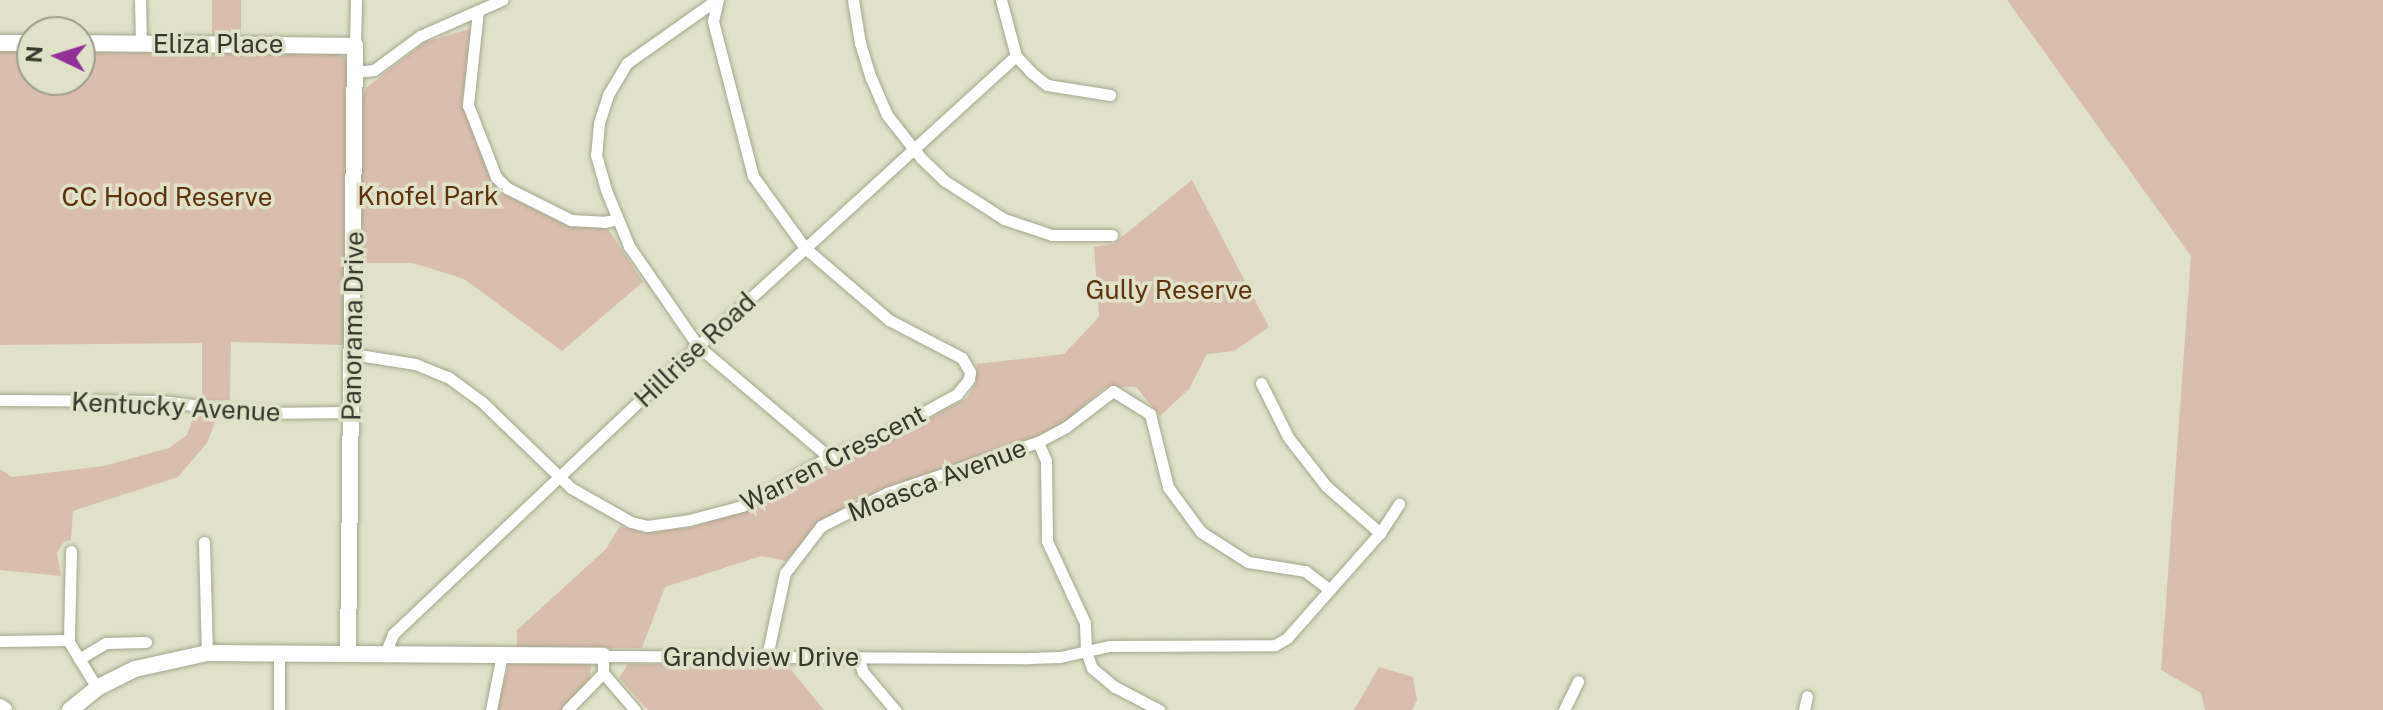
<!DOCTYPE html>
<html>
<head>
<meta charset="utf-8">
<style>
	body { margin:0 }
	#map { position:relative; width:2383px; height:710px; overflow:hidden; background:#dfe2c8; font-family:"Public Sans",sans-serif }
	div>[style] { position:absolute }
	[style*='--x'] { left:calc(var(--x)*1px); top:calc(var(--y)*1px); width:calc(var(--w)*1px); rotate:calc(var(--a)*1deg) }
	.green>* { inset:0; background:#dabead; transform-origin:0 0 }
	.roads { filter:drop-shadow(0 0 2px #a4a68e) drop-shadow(0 0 2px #a4a68e) }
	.street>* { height:11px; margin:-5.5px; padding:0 5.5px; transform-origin:5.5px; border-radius:5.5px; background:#fff }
	.secondary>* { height:16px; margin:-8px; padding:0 8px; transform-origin:8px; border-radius:8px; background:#fff }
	span { translate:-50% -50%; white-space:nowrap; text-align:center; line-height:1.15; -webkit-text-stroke:7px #dfe2c8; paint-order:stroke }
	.street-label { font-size:26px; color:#37382d }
	.park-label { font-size:26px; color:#60310c }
	.north { position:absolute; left:16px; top:16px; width:80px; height:80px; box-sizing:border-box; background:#dfe2c8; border:2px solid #9c9e8a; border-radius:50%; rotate:274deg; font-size:22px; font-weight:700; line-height:32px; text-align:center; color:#37382d }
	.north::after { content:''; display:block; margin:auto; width:28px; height:36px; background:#933098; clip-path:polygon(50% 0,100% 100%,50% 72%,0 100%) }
</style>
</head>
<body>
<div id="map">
	<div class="green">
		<div style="left:212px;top:0;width:29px;height:35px"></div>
		<div style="clip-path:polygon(2007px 0,2383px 0,2383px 710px,2205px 710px,2201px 693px,2161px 670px,2191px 256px)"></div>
		<div style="clip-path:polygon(473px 28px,462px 100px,498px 191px,567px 226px,608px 229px,643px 282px,562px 351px,464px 279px,413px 263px,361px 263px,361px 105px,366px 88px,425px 42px)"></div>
		<div style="clip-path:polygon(0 51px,32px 52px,32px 80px,80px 80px,80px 52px,341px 54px,348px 62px,345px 345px,231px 342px,230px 400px,202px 400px,202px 343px,0 345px)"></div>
		<div style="clip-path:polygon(1192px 180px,1269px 327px,1234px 351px,1207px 354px,1189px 389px,1160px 416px,1136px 387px,1105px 387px,1064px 424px,1018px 447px,854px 500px,812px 531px,786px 561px,761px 556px,665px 587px,642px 648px,517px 647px,517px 630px,606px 549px,620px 526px,644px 533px,694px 527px,765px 503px,820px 470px,863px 455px,967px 398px,976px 383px,977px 364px,1064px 354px,1099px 317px,1094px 247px,1113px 244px)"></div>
		<div style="clip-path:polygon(194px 415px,216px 419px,207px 443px,178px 477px,73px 511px,71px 540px,64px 542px,57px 553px,61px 576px,0 570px,0 469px,12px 477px,104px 466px,169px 448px,187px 435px)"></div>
		<div style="clip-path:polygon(591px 663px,590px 681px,564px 710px,497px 710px,509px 664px)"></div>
		<div style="clip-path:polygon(628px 664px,788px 666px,824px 710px,648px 710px,619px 678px)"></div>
		<div style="clip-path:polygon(1379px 667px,1413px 677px,1417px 700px,1412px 710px,1354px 710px)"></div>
	</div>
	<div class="roads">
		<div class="street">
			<div style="--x:140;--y:0;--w:44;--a:88.7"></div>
			<div style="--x:716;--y:0;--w:109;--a:144.7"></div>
			<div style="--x:627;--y:63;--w:37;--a:121"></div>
			<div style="--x:608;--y:95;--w:29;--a:108"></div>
			<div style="--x:599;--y:123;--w:32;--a:95"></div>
			<div style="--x:596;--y:155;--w:36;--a:74"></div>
			<div style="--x:606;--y:190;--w:61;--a:67.7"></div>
			<div style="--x:629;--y:246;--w:121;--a:55.4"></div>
			<div style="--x:698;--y:346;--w:172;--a:40.3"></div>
			<div style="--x:853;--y:0;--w:44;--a:80.8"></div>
			<div style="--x:860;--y:43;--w:37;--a:73"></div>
			<div style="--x:871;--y:78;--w:40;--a:66.6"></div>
			<div style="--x:887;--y:115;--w:55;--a:51.7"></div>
			<div style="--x:921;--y:158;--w:33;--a:44"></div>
			<div style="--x:945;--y:181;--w:70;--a:32.8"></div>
			<div style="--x:1004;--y:219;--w:51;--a:18.4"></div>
			<div style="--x:1052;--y:235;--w:60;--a:0"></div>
			<div style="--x:1001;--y:0;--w:58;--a:75"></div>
			<div style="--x:1016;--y:56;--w:23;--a:47"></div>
			<div style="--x:1032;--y:73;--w:19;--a:39"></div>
			<div style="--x:1047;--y:85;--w:64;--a:9"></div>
			<div style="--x:478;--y:11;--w:95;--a:96.1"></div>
			<div style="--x:468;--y:105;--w:77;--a:68.7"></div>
			<div style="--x:496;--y:177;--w:16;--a:45"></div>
			<div style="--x:507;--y:188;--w:72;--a:26.6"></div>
			<div style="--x:571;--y:220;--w:33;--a:3"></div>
			<div style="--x:604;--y:222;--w:14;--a:-12"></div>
			<div style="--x:355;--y:46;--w:46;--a:-88.8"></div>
			<div style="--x:355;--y:72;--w:19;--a:-6"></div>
			<div style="--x:374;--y:70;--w:57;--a:-36.5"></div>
			<div style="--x:420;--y:36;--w:90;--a:-23.7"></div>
			<div style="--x:352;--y:354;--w:64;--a:9"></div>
			<div style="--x:415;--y:364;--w:35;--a:22"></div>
			<div style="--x:448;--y:377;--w:42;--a:36.3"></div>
			<div style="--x:482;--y:402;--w:124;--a:44"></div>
			<div style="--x:571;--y:488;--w:69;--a:29.5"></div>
			<div style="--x:631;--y:522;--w:16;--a:14"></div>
			<div style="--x:647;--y:526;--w:42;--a:-8.1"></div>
			<div style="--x:689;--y:520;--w:55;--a:-14.8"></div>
			<div style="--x:742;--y:506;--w:100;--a:-29.4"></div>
			<div style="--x:829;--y:457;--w:41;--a:-19.7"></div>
			<div style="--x:868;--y:443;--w:102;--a:-28.8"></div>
			<div style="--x:957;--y:394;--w:19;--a:-51"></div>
			<div style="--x:969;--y:379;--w:7;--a:-82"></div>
			<div style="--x:970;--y:372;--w:16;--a:-120"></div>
			<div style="--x:962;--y:358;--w:82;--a:-152.5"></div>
			<div style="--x:889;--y:320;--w:111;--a:-139.4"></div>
			<div style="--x:805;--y:248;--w:89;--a:-125.8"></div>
			<div style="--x:753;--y:176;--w:160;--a:-104.5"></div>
			<div style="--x:713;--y:21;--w:22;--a:-77"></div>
			<div style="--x:1261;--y:383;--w:60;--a:63.4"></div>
			<div style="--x:1288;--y:437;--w:62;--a:52.2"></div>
			<div style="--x:1326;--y:486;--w:72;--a:41"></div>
			<div style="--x:0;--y:400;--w:161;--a:0.4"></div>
			<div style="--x:161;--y:401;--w:95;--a:7.3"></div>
			<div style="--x:255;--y:413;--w:97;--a:-0.6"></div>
			<div style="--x:1038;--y:442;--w:21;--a:67"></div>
			<div style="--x:1046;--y:461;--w:80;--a:89.3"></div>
			<div style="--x:1047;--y:541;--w:90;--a:65.1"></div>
			<div style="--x:1085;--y:623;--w:28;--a:88"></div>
			<div style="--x:1086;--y:651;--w:18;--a:71"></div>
			<div style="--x:1092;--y:668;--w:30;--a:40"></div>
			<div style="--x:1115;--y:687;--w:50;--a:27.6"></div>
			<div style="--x:204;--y:542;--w:111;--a:88.5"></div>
			<div style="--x:71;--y:551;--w:91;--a:91.3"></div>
			<div style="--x:69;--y:642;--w:54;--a:58.7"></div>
			<div style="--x:0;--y:641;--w:69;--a:-0.8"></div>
			<div style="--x:385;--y:654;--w:22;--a:-68"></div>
			<div style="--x:393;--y:634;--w:419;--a:-43.4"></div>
			<div style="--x:698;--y:346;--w:430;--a:-42.4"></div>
			<div style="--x:767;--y:656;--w:85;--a:-77.8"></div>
			<div style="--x:785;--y:573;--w:59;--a:-52.5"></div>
			<div style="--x:821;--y:526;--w:74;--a:-26.6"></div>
			<div style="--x:887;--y:493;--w:159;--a:-18.7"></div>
			<div style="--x:1038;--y:442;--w:32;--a:-28"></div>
			<div style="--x:1066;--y:427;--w:59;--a:-37.5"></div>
			<div style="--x:1113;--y:391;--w:44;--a:31.9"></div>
			<div style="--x:1150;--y:414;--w:75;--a:76.1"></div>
			<div style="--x:1168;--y:487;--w:56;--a:53.7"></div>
			<div style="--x:1201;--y:532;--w:56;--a:32.6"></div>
			<div style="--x:1248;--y:562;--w:58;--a:9"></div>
			<div style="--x:1305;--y:571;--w:30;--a:37"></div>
			<div style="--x:858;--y:657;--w:16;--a:72"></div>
			<div style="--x:863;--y:672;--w:50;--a:49.9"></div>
			<div style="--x:79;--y:659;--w:31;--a:-31"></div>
			<div style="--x:106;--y:643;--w:40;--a:-1.4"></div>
			<div style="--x:279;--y:710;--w:58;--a:-90"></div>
			<div style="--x:491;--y:710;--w:57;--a:-78.9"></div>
			<div style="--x:567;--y:710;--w:52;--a:-45.8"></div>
			<div style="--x:635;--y:710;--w:49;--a:-130.9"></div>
			<div style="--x:603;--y:673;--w:17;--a:-90"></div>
			<div style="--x:603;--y:656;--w:426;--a:0.3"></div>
			<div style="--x:1029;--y:658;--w:31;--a:-2"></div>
			<div style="--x:1060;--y:657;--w:50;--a:-12.7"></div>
			<div style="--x:1109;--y:646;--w:166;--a:-0.3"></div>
			<div style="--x:1275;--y:645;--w:14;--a:-30"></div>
			<div style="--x:1287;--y:638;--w:140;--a:-48.5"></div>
			<div style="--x:1380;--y:533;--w:35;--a:-57"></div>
			<div style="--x:1564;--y:710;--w:32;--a:-64"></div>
			<div style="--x:1804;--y:710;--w:14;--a:-78"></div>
		</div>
		<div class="secondary">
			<div style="--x:0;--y:43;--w:32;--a:0"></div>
			<div style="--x:80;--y:43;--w:275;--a:0.6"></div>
			<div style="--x:355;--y:46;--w:606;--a:90.66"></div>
			<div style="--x:0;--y:707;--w:5;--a:37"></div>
			<div style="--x:70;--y:710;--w:35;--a:-39"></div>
			<div style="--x:97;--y:688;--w:42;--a:-26.6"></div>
			<div style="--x:135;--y:669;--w:74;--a:-12.5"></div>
			<div style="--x:207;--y:653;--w:396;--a:0.4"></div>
		</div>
	</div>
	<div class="street-label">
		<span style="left:218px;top:44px">Eliza Place</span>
		<span style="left:353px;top:326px;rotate:-89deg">Panorama Drive</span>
		<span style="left:695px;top:350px;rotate:-43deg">Hillrise Road</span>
		<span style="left:176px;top:407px;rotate:3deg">Kentucky Avenue</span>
		<span style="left:833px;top:458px;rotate:-27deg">Warren Crescent</span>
		<span style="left:937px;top:480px;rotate:-21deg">Moasca Avenue</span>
		<span style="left:761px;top:657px">Grandview Drive</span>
	</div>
	<div class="park-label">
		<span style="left:428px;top:196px">Knofel Park</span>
		<span style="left:167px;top:197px">CC Hood Reserve</span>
		<span style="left:1169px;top:290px">Gully Reserve</span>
	</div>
	<div class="north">N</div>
</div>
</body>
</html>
